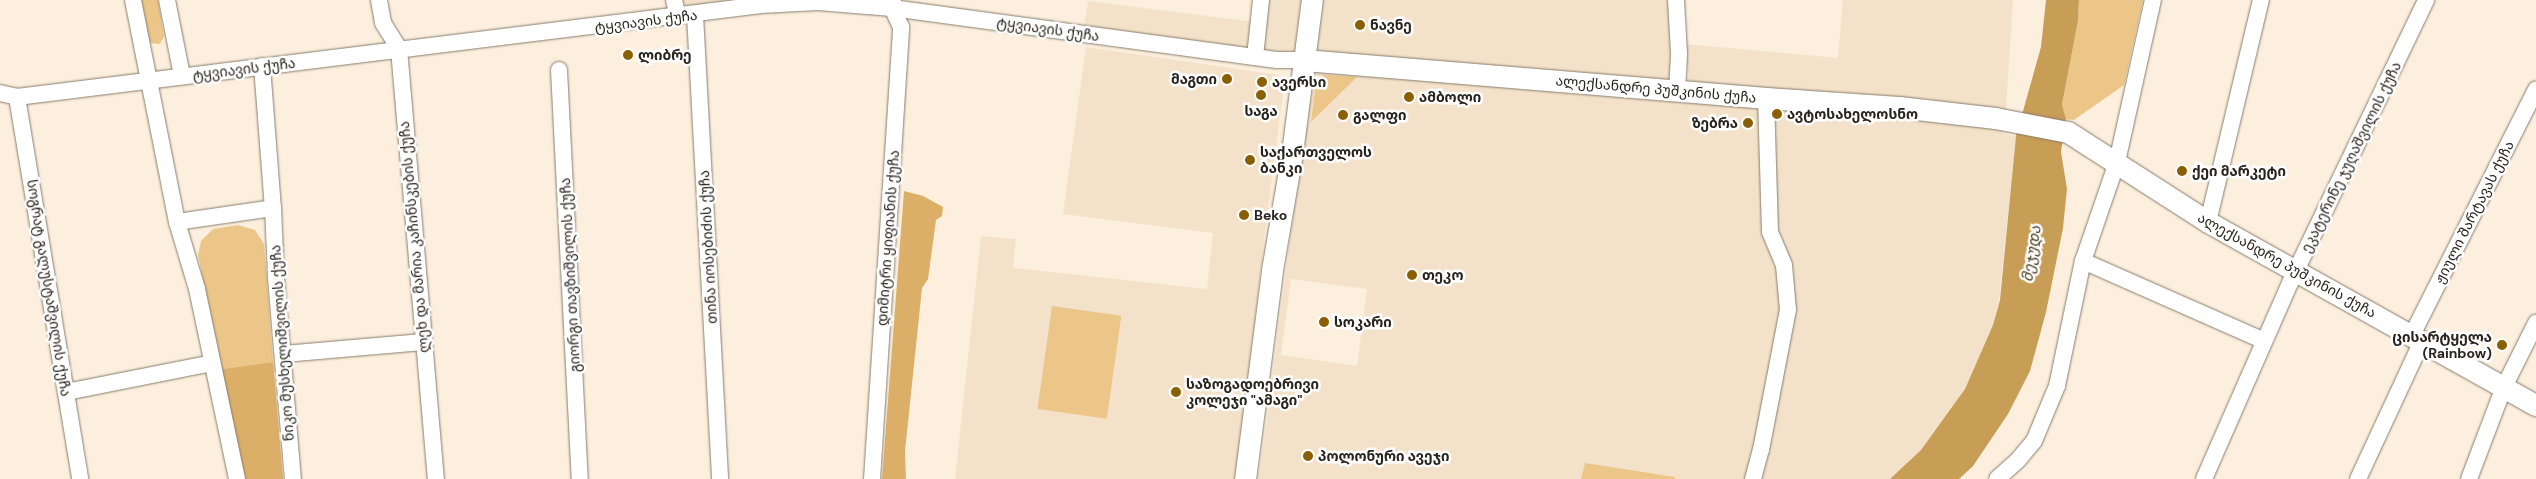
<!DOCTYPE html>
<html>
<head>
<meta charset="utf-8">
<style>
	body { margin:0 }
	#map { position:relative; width:2536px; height:479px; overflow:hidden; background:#fcefdd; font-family:"DM Sans","Noto Sans Georgian",sans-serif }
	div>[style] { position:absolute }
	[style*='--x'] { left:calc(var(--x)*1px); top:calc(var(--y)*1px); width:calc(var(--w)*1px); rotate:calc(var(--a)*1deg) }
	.built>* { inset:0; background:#f3e2c9 }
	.green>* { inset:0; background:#ecc689; transform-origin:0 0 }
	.forest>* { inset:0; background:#dbaf68 }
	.water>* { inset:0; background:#c89d56 }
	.roads { filter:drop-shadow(0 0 1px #877c6c) drop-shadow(0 0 1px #877c6c) }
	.minor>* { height:16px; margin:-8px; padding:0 8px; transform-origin:8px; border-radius:8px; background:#fff }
	.major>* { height:21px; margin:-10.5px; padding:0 10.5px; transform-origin:10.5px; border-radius:10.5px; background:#fff }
	.dots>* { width:14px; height:14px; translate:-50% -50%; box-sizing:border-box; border:2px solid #fefefe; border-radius:50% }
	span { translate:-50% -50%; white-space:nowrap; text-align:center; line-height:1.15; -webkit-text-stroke:5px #fefefe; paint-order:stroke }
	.street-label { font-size:14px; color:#28241d }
	.poi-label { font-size:14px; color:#28241d; font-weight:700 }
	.left { translate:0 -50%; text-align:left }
	.right { translate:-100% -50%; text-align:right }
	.water-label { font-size:15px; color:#4f3c1d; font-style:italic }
</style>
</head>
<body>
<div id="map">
	<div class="built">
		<div style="clip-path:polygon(681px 0,764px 0,688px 7px)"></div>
		<div style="clip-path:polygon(1266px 0,1305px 0,1299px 45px,1289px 56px,1084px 28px,1088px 1px,1263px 23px)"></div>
		<div style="clip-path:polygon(1321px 0,1673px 0,1673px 74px,1670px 84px,1319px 53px,1315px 41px)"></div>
		<div style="clip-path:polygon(1843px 0,2013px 0,2006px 110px,1689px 82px,1685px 44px,1838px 58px)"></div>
		<div style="clip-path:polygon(1086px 47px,1279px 75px,1284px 86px,1264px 239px,1238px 479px,955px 479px,981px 236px,1016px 239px,1013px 268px,1207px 289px,1213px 233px,1063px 214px)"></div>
		<div style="clip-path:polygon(evenodd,1327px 69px,2000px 125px,2003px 134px,2016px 136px,1999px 300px,1993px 325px,1965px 389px,1921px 450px,1890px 479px,1258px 479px,1267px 419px,1310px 82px,1315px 72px,1327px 69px,1291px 279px,1367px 289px,1357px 366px,1281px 355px,1291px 279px)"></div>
	</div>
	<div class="green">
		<div style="clip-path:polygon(139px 0,158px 0,164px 36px,160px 44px,150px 43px)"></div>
		<div style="clip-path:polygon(2079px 0,2143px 0,2124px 85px,2074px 120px,2066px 119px,2062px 106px,2078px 21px)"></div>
		<div style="clip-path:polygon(1324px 75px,1357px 77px,1311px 122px,1316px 82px)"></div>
		<div style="clip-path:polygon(238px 225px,255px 230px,264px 244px,273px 362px,222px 369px,198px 255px,201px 241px,213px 229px)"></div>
		<div style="left:1052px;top:306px;width:70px;height:104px;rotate:8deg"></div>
		<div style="clip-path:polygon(1585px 463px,1675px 477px,1675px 479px,1581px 479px)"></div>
	</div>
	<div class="forest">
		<div style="clip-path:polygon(904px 191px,923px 196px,943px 207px,942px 216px,936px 220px,928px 279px,922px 288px,905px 451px,906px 479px,882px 479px)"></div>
		<div style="clip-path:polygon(273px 362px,283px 479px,244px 479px,222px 369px)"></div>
	</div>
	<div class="water">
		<div style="clip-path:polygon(2046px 0,2079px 0,2078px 21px,2062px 105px,2066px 119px,2061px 152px,2067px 189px,2063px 228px,2046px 312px,2030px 371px,2008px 414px,1973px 466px,1959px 479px,1890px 479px,1921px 450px,1965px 389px,1993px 325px,2000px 300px,2016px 136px,2041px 47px)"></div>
	</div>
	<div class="roads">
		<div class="minor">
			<div style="--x:133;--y:0;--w:226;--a:78.8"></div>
			<div style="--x:177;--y:222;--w:70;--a:73.4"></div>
			<div style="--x:197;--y:289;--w:194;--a:78.1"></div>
			<div style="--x:167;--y:0;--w:77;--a:78.8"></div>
			<div style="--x:379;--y:0;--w:23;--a:80"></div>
			<div style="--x:383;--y:23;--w:31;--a:58"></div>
			<div style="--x:399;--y:49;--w:432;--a:85.1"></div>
			<div style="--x:674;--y:0;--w:17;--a:77"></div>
			<div style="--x:1676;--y:0;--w:54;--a:86.8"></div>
			<div style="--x:1679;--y:54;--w:36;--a:93"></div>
			<div style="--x:695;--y:15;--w:465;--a:86.9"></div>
			<div style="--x:1255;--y:57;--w:57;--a:-84"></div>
			<div style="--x:262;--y:66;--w:142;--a:85.6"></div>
			<div style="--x:273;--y:208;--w:70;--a:87.5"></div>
			<div style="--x:276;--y:278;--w:202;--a:85.2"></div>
			<div style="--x:559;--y:70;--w:410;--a:87.1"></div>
			<div style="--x:0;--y:93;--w:17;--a:13"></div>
			<div style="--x:17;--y:97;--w:750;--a:-7.05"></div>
			<div style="--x:761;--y:5;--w:57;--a:-3"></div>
			<div style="--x:818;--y:2;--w:74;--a:4.6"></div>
			<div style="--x:892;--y:8;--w:388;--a:7.7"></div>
			<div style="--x:1277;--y:60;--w:27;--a:0"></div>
			<div style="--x:17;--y:97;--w:387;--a:80.6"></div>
			<div style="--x:177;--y:222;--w:97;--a:-8.3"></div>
			<div style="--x:2208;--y:222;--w:228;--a:-76.6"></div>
			<div style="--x:2083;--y:261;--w:198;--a:23.8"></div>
			<div style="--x:2412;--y:335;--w:275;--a:-63.2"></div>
			<div style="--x:283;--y:354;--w:141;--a:-4.9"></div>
			<div style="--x:66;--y:392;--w:149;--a:-11.2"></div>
			<div style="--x:872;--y:479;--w:453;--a:-86.3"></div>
			<div style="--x:901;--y:27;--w:21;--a:-115"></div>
			<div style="--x:892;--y:8;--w:8;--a:-83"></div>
			<div style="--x:1753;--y:479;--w:30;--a:-75"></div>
			<div style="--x:1761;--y:450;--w:143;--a:-79.1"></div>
			<div style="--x:1788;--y:310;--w:45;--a:-95.1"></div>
			<div style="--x:1784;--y:265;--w:36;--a:-113"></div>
			<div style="--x:1770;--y:232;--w:134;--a:-91.7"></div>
			<div style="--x:1997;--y:479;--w:28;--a:-42"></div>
			<div style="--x:2018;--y:460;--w:25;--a:-50"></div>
			<div style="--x:2034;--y:441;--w:60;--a:-67.3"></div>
			<div style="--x:2057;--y:386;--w:128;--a:-78.3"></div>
			<div style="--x:2083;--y:261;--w:105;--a:-71"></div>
			<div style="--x:2117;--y:162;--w:166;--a:-77.5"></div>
			<div style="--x:2204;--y:479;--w:216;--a:-66.3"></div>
			<div style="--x:2291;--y:281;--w:312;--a:-64.3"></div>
			<div style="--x:2358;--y:479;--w:152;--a:-65.1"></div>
			<div style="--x:2469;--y:479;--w:98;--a:-69.2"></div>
			<div style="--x:2504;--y:387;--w:72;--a:-63.4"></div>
		</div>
		<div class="major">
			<div style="--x:1304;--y:60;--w:464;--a:4.7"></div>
			<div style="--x:1766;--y:98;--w:133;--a:3.9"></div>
			<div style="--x:1899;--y:107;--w:97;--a:6.5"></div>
			<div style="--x:1995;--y:118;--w:74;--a:10.9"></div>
			<div style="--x:2068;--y:132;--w:166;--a:32.7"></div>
			<div style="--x:2208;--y:222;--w:376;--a:29.2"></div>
			<div style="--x:1245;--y:479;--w:211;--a:-82.6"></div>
			<div style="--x:1272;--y:270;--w:119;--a:-80.3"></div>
			<div style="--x:1292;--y:153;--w:154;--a:-82.6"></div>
		</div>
	</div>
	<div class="dots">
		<div style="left:1360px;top:25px;background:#895f00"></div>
		<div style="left:628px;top:55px;background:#895f00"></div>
		<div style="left:1227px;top:79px;background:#895f00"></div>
		<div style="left:1262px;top:82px;background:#895f00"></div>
		<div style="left:1261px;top:95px;background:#895f00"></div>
		<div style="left:1409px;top:97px;background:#895f00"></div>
		<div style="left:1777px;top:114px;background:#895f00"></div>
		<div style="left:1343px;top:115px;background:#895f00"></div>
		<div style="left:1748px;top:123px;background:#895f00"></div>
		<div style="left:1250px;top:160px;background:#895f00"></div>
		<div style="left:2182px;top:171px;background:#895f00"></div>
		<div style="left:1244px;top:215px;background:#895f00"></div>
		<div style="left:1412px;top:275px;background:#895f00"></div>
		<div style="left:1324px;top:322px;background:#895f00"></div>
		<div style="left:2502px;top:345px;background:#895f00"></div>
		<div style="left:1176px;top:392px;background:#895f00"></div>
		<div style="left:1308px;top:456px;background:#895f00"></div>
	</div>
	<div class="street-label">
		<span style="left:646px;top:21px;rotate:-7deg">ტყვიავის ქუჩა</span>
		<span style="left:1048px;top:29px;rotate:8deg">ტყვიავის ქუჩა</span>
		<span style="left:244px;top:69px;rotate:-7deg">ტყვიავის ქუჩა</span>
		<span style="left:1656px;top:89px;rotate:5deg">ალექსანდრე პუშკინის ქუჩა</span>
		<span style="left:2351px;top:157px;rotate:-64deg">ეკატერინე ჯუღაშვილის ქუჩა</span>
		<span style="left:2474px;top:212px;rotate:-63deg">ჟიული შარტავას ქუჩა</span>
		<span style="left:414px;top:237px;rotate:-95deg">ლეხ და მარია კაჩინსკების ქუჩა</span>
		<span style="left:888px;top:238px;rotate:-86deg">დიმიტრი ყიფიანის ქუჩა</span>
		<span style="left:708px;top:247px;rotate:-93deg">თინა იოსებიძის ქუჩა</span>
		<span style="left:2287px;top:265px;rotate:29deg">ალექსანდრე პუშკინის ქუჩა</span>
		<span style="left:570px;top:275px;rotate:-93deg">გიორგი თავზიშვილის ქუჩა</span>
		<span style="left:49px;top:288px;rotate:81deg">სოგრატ გალუსტაშვილის ქუჩა</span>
		<span style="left:282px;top:343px;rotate:-94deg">ნიკო მუსხელიშვილის ქუჩა</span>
	</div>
	<div class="poi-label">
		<span class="left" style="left:1370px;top:25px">ნავნე</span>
		<span class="left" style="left:638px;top:55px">ლიბრე</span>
		<span class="right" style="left:1217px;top:79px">მაგთი</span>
		<span class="left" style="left:1272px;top:82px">ავერსი</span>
		<span class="left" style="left:1419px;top:97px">ამბოლი</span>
		<span style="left:1261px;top:111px">საგა</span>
		<span class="left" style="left:1787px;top:114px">ავტოსახელოსნო</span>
		<span class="left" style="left:1353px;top:115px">გალფი</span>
		<span class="right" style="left:1738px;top:123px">ზებრა</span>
		<span class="left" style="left:1260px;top:160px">საქართველოს<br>ბანკი</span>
		<span class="left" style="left:2192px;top:171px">ქეი მარკეტი</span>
		<span class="left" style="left:1254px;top:215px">Beko</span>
		<span class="left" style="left:1422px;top:275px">თეკო</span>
		<span class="left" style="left:1334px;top:322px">სოკარი</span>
		<span class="right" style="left:2492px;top:345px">ცისარტყელა<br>(Rainbow)</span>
		<span class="left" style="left:1186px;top:392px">საზოგადოებრივი<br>კოლეჯი "ამაგი"</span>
		<span class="left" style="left:1318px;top:456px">პოლონური ავეჯი</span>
	</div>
	<div class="water-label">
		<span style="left:2032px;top:254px;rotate:-81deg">მეჯუდა</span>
	</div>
</div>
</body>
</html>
